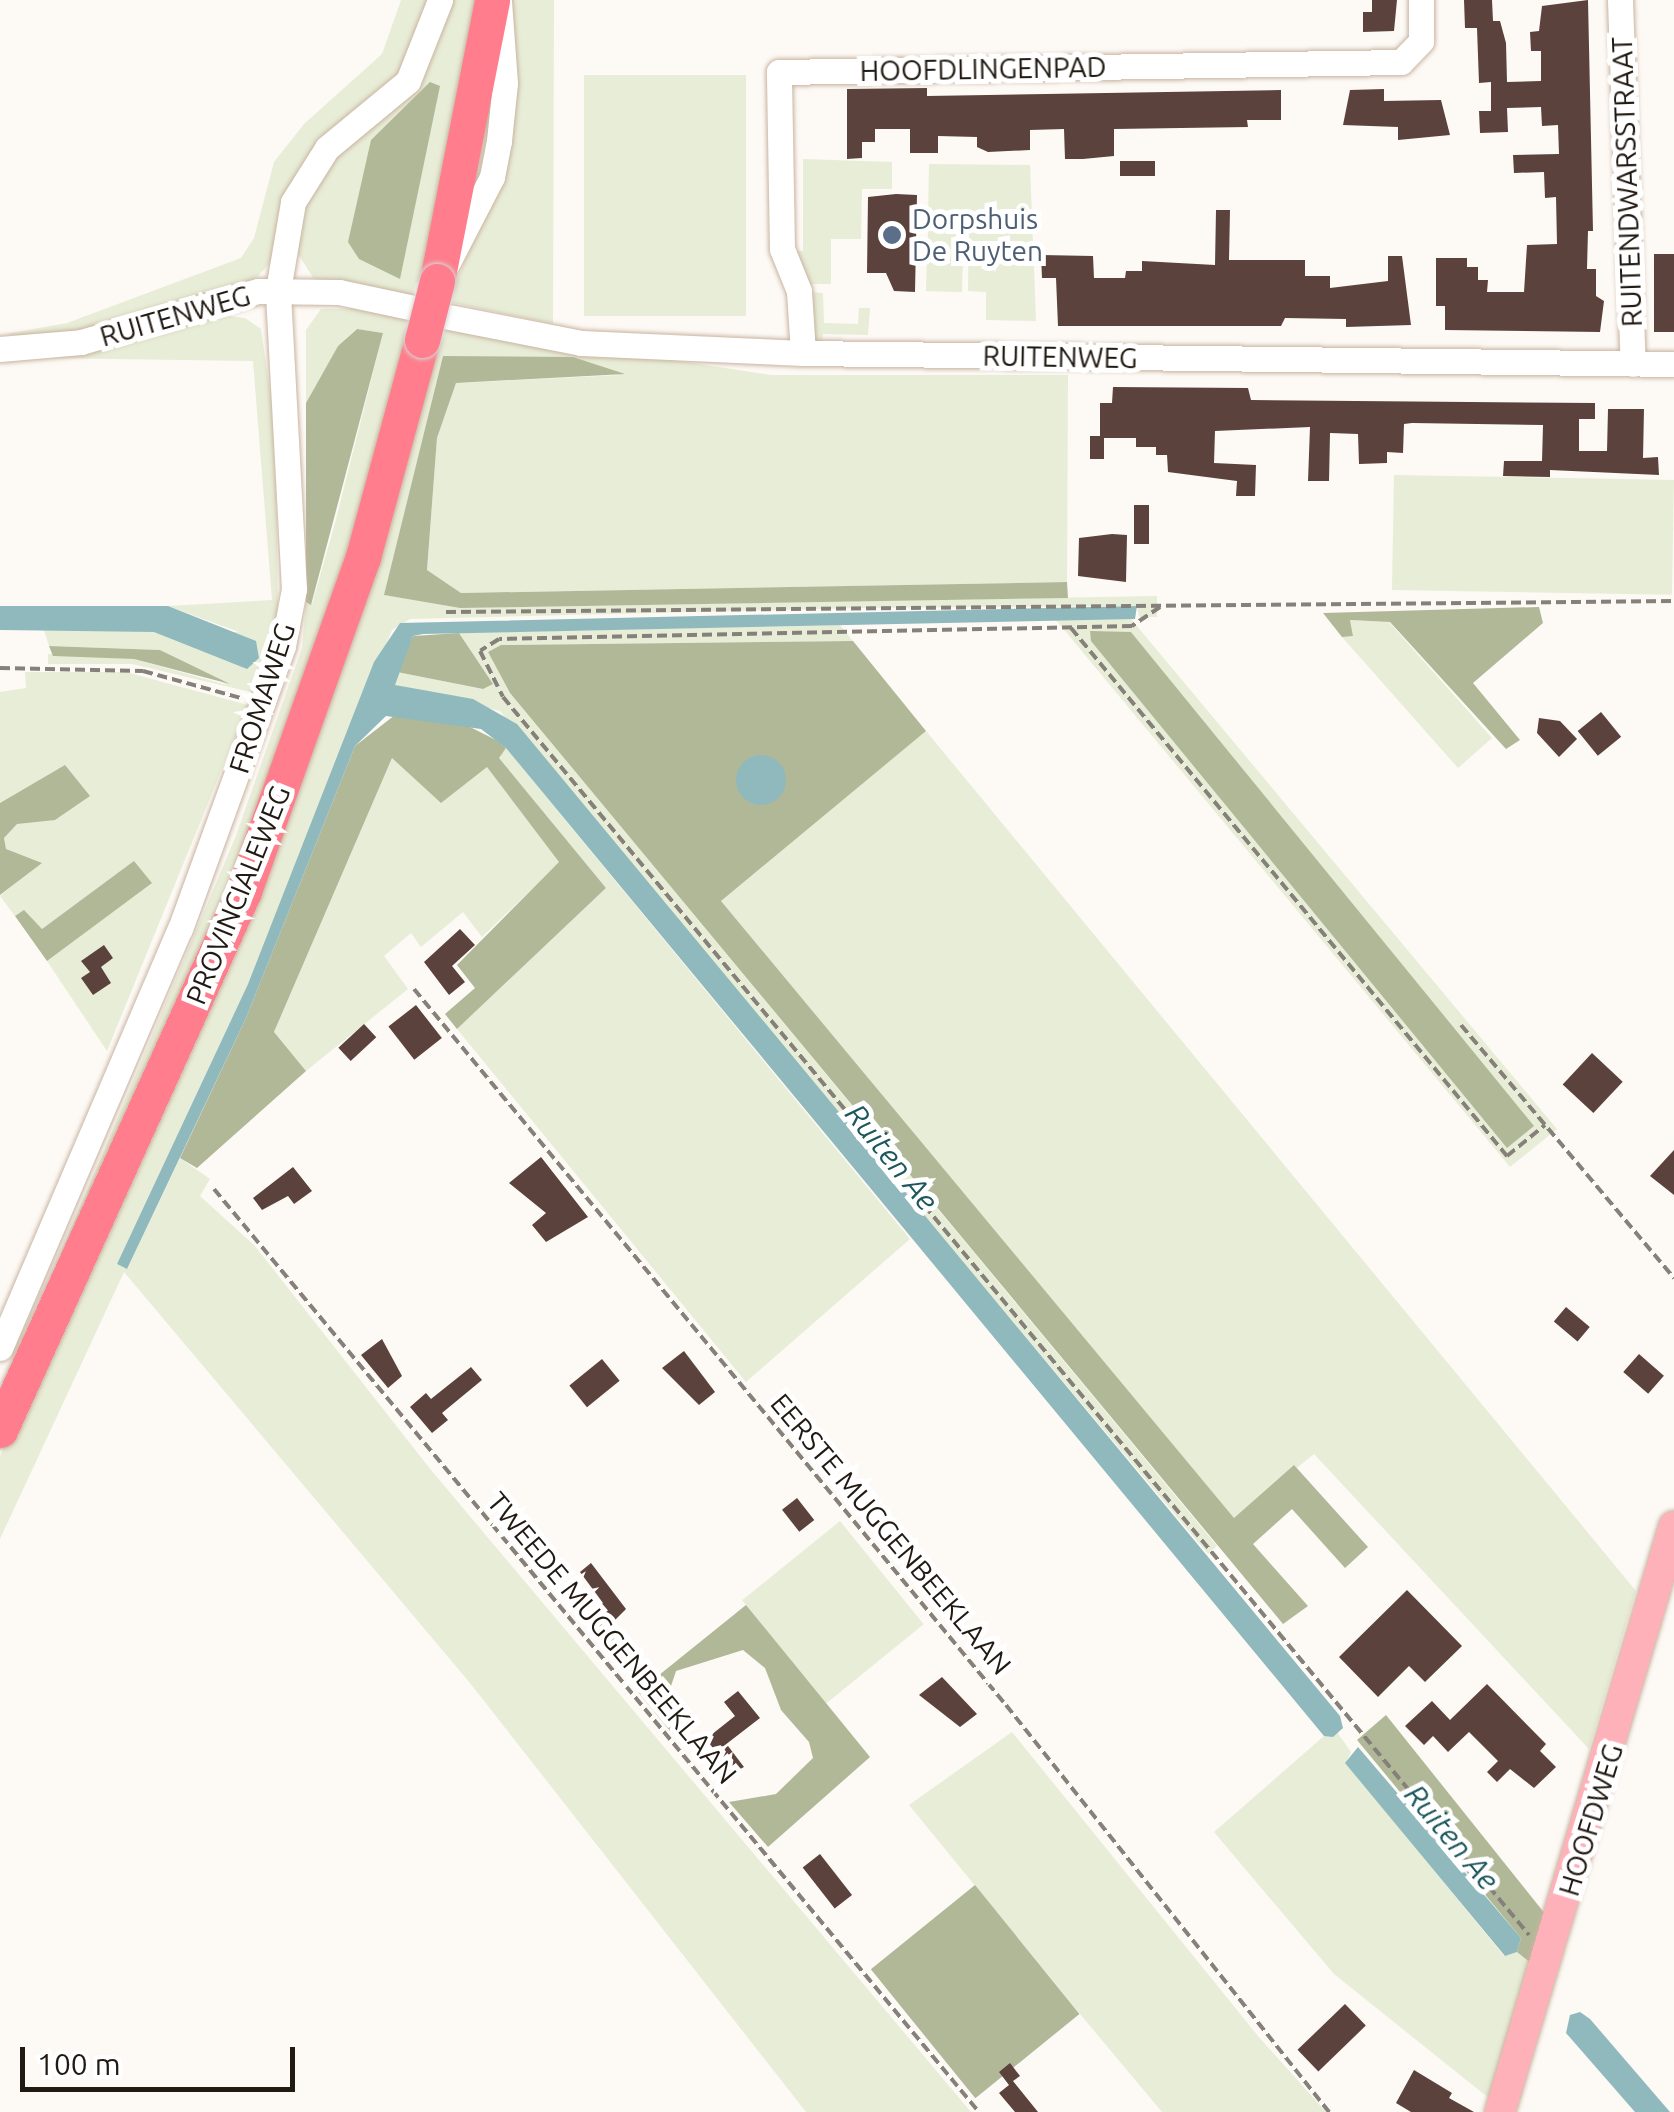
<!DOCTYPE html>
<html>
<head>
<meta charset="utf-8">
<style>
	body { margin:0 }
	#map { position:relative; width:1674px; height:2112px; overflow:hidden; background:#fdf9f5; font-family:Ubuntu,sans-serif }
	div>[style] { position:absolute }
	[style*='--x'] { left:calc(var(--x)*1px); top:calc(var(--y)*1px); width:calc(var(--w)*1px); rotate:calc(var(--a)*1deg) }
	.green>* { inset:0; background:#e8edd7; transform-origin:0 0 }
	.forest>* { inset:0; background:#b1b898; transform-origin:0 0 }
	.water>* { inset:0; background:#8fb9bd }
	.round { border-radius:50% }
	.building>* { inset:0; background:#5b423c; transform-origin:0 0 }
	.path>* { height:4px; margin-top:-2px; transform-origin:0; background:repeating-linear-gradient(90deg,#86807a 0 10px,transparent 0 15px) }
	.roads { filter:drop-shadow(0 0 2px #c8b4a0) drop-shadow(0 0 2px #c8b4a0) }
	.minor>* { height:25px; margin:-12.5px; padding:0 12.5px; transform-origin:12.5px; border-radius:12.5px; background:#fff }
	.major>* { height:30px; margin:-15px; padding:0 15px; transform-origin:15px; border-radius:15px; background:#ffb1ba }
	.highway>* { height:35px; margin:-17.5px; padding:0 17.5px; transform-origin:17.5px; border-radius:17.5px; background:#ff7d8c }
	.bridges { filter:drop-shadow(0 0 2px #d7d6d4) drop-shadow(0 0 2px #d7d6d4) }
	.highway-bridge>* { height:35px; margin:-17.5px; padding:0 17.5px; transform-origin:17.5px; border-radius:17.5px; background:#ff7d8c }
	.dots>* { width:28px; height:28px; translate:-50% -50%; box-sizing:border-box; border:5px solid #fff; border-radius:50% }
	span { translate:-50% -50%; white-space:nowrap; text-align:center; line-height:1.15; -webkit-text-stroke:10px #fff; paint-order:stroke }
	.street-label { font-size:28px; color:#211a12 }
	.service-label { font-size:28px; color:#4e5e75 }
	.left { translate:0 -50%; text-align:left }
	.water-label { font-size:30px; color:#1c575c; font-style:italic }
	.scale { position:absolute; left:20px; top:2047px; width:275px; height:45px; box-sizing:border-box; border:5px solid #211a12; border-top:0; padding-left:12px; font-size:30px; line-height:35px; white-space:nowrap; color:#211a12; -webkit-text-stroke:8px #fff; paint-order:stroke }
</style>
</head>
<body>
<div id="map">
	<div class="green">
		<div style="clip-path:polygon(401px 0,433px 0,409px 67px,332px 134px,271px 262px,256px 278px,112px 326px,44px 338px,5px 334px,67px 323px,241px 258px,254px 238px,274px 162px,304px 124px,382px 54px)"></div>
		<div style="clip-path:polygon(evenodd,447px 0,482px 0,425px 284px,416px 282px,412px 299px,314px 279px,293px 246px,312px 176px,392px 107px,447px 0,414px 101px,399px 278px,371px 140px,414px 101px)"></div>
		<div style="clip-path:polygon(510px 0,554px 0,553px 324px,449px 302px,485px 210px)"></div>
		<div style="left:746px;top:75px;width:241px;height:162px;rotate:90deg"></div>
		<div style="clip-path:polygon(803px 159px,892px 162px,892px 189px,862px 189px,861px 239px,831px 239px,831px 284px,805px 284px,788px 251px,803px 251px)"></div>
		<div style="clip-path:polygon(929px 164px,1030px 165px,1036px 321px,986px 320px,986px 292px,968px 291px,969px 226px,928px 220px)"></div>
		<div style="left:928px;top:231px;width:36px;height:60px;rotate:2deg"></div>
		<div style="clip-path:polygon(808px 292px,823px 293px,824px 323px,858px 324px,859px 308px,870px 308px,868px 335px,823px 334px,822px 347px,811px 339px)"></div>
		<div style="clip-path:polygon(379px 308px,416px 317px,388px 438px,218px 933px,0 1398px,235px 838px,302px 648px,306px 602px,312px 604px,335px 523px,383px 333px,356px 329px,338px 346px,306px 403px,306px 330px,321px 309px)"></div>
		<div style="clip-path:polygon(221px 315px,245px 318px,261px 329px,275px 426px,278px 613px,259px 694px,132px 664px,48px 664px,48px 654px,134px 659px,227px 685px,160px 650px,49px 646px,44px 630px,239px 632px,168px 606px,272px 600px,253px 361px,44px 358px)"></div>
		<div style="clip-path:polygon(444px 325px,771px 375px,1068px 375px,1067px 582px,461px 593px,427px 570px,437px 438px,456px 383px,621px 375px,443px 356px,385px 595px,460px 608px,1157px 596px,1157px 617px,1139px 617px,1137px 606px,859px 608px,410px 619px,392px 630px,248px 984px,117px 1264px,127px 1269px,180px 1158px,210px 1179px,200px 1196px,255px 1246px,431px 1470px,971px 2112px,806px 2112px,470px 1683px,124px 1272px,0 1539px,0 1456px,374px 575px)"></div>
		<div style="left:1394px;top:475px;width:280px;height:115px;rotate:1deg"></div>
		<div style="clip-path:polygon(evenodd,1131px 619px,1557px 1129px,1510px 1167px,1056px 620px,1131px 619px,1089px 632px,1131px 632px,1533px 1127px,1507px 1147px,1089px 632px)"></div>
		<div style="clip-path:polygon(1350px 620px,1389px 622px,1492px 738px,1458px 768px,1342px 637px,1353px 636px)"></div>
		<div style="clip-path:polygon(840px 625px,853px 641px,501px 645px,488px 652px,510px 693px,1217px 1546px,1208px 1554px,500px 711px,395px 685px,397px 672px,482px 689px,493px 684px,459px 633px)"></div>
		<div style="clip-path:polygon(25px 672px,126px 672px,248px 705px,107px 1051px,47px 961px,151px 882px,134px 862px,42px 929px,24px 911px,15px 916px,0 896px,41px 863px,6px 850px,4px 838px,65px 766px,0 803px,0 692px,26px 688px)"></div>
		<div style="clip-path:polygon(926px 731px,1636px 1591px,1589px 1749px,1314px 1454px,1234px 1519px,720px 900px)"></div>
		<div style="clip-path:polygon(506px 748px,910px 1239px,746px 1382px,457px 1029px,606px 888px,498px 757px)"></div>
		<div style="clip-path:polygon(392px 758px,487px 766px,560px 862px,482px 937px,463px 912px,421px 947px,411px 933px,384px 956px,408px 989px,306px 1071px,274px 1032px)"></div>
		<div style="left:840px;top:1521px;width:133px;height:126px;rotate:51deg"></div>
		<div style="clip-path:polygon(1012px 1732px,1258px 2036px,1326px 2112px,1162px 2112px,1080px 2014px,909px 1805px)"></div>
		<div style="clip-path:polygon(1337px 1732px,1351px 1752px,1346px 1763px,1504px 1956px,1517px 1952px,1537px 1968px,1495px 2103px,1334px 1974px,1214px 1832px,1324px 1736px)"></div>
	</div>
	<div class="forest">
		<div style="clip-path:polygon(430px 82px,440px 86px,400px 279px,359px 259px,348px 242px,371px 140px)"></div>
		<div style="clip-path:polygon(357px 329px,383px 333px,311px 605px,306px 602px,306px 403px,338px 346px)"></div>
		<div style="clip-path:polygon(443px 356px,573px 357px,625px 374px,456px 383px,437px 438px,427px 570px,461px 593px,1067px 582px,1068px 598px,460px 608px,384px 595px)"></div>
		<div style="clip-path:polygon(1539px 607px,1543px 623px,1473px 683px,1520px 740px,1506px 749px,1390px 622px,1350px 620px,1353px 636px,1342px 637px,1323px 613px)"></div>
		<div style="clip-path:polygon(1090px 631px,1131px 632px,1534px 1126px,1507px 1148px,1091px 641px)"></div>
		<div style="clip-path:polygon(459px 633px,493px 684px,483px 689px,397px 672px,413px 636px)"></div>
		<div style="clip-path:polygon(853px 641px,926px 731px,721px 901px,1234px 1518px,1294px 1465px,1368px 1547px,1345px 1568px,1292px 1509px,1253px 1544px,1308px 1606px,1283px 1624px,510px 693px,488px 652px,501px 645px)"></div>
		<div style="clip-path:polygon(49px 646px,160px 650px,230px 684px,134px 659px,53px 656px)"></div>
		<div style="clip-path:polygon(395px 715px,466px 725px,498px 741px,506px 748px,499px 758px,606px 888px,457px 1029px,445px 1014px,475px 988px,457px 965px,559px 862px,487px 767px,441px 803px,392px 758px,274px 1032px,306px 1071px,197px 1168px,180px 1158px,246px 1018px,355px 746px)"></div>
		<div style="clip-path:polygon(65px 765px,90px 796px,55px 820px,17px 824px,4px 838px,6px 849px,42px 863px,0 895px,0 803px)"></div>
		<div style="clip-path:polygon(134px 861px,152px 883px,47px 961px,15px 916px,24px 910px,42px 929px)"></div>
		<div style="clip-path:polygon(746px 1605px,870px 1757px,768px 1847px,729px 1802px,776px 1794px,813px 1758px,809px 1742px,781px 1710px,765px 1668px,743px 1650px,676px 1671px,670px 1689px,681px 1716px,670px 1731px,638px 1692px)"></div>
		<div style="clip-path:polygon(1386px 1715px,1550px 1920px,1537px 1968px,1517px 1952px,1521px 1938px,1357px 1740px)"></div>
		<div style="left:975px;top:1885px;width:166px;height:134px;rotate:51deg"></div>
	</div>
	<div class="water">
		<div style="clip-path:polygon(0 606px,168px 606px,256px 641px,259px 658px,247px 669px,154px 632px,0 630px)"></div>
		<div style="clip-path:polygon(1137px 606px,1135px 619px,423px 634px,413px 636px,395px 685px,473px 699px,517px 724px,1340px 1716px,1343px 1728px,1333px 1737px,1324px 1736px,506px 748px,481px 729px,386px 716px,355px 746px,246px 1018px,127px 1269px,117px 1264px,248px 984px,374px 662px,400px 623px)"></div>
		<div class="round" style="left:736px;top:755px;width:50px;height:50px"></div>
		<div style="clip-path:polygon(1358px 1747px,1521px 1938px,1517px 1952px,1505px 1956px,1345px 1763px)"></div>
		<div style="clip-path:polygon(1580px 2012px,1590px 2019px,1670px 2112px,1635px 2112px,1566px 2033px,1570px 2015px)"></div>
	</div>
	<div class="building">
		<div style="clip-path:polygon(1372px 0,1397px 0,1394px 31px,1363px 32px,1363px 12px,1372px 12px)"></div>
		<div style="clip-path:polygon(1464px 0,1492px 0,1493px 21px,1500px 21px,1506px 43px,1507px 82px,1541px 81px,1541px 51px,1531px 51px,1530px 32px,1539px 31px,1542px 6px,1588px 0,1593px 231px,1588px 231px,1587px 269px,1596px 269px,1596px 296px,1604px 301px,1600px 332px,1445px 330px,1445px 306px,1436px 306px,1436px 258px,1467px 258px,1467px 267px,1478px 267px,1478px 280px,1488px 280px,1487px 292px,1524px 292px,1527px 245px,1557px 244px,1556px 197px,1545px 198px,1544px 172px,1514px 173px,1513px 155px,1559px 154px,1558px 125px,1542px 126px,1541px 107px,1507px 108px,1508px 132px,1480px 133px,1479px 111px,1491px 111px,1491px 82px,1479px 83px,1477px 28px,1465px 28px)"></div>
		<div style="clip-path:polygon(927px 88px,927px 96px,1281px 90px,1281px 120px,1247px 120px,1248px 127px,1114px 129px,1114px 156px,1083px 159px,1065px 159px,1064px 129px,1030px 130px,1030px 150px,988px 152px,977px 147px,977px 137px,938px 136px,938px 153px,910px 153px,910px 129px,875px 129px,875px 142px,862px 142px,862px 158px,847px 159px,847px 89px)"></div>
		<div style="clip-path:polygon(1384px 89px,1384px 101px,1441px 100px,1450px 135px,1398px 140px,1398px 127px,1343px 125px,1350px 90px)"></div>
		<div style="left:1120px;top:161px;width:35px;height:15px"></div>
		<div style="clip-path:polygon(896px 194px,917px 195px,915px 292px,894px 291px,886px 273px,867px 273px,868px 197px)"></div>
		<div style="clip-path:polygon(1216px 210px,1230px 210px,1229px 260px,1305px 260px,1305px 276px,1330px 276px,1330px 288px,1388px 281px,1388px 256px,1402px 256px,1411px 325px,1346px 327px,1346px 319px,1285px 318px,1281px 326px,1058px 326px,1056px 278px,1042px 278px,1041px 255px,1093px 256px,1094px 278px,1125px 278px,1126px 271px,1142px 271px,1142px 261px,1215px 265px)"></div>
		<div style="left:1654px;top:254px;width:20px;height:78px"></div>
		<div style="clip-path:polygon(1113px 387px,1248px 388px,1251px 400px,1595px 403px,1595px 419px,1579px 419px,1579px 451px,1607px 451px,1608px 409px,1644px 409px,1643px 458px,1658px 457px,1659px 475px,1550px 470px,1550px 477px,1503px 476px,1504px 461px,1542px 461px,1543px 425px,1412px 423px,1404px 424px,1403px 453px,1387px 452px,1387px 463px,1359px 464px,1358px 434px,1330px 433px,1329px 481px,1308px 481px,1310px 427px,1215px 431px,1214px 463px,1256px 465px,1255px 496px,1236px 496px,1237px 481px,1168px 472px,1167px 455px,1156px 455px,1156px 447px,1136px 447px,1136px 438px,1104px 438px,1104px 459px,1090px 459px,1090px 436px,1100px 436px,1100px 403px,1112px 403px)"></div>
		<div style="left:1134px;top:505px;width:15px;height:39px"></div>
		<div style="clip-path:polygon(1112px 534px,1127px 535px,1126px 582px,1078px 576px,1079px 538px)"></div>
		<div style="left:1601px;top:712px;width:32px;height:30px;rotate:51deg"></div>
		<div style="clip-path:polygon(1539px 718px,1560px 721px,1577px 739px,1559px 757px,1537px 733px)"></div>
		<div style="clip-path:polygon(460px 929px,475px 945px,452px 966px,465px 982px,449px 995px,424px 962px)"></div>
		<div style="clip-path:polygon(104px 945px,113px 958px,101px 967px,111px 983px,93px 995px,81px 978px,90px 972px,81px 961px)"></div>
		<div style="left:416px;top:1005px;width:42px;height:35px;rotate:52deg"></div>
		<div style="left:364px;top:1024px;width:18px;height:35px;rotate:47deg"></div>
		<div style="left:1592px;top:1053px;width:42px;height:43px;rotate:43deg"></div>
		<div style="clip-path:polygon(1674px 1150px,1674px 1195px,1650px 1176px)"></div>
		<div style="clip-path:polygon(541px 1157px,588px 1217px,546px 1242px,532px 1225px,546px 1213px,509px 1183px)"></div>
		<div style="clip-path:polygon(293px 1167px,312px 1191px,294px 1204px,288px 1196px,262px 1210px,253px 1198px)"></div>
		<div style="left:1566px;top:1307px;width:31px;height:19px;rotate:40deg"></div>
		<div style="clip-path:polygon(382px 1339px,402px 1376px,388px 1388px,361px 1355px)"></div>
		<div style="clip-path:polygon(684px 1351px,715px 1392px,699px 1405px,662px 1368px)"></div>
		<div style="left:1639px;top:1354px;width:33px;height:24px;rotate:41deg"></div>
		<div style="left:602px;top:1359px;width:28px;height:42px;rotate:51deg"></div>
		<div style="clip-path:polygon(471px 1367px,482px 1380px,442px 1413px,448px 1420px,432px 1433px,410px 1407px,426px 1393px,431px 1399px)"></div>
		<div style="left:797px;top:1498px;width:28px;height:19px;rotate:52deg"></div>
		<div style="clip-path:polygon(591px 1563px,626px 1609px,613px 1622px,625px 1636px,612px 1651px,590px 1632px,602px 1622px,594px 1611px,603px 1603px,580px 1572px)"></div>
		<div style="clip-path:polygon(1407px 1590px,1462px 1646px,1425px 1682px,1409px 1666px,1378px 1697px,1339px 1657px)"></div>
		<div style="clip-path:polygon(942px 1677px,977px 1714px,960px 1727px,919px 1695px)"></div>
		<div style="clip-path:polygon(1487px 1684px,1546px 1744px,1540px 1751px,1556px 1767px,1534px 1788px,1510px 1769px,1497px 1782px,1487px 1772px,1498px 1761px,1469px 1732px,1448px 1752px,1433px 1736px,1424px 1745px,1405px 1726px,1432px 1701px,1450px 1720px)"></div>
		<div style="clip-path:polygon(738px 1691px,760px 1718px,716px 1752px,706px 1739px,735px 1716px,724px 1702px)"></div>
		<div style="clip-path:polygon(728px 1746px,744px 1767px,723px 1778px,709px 1761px)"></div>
		<div style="left:820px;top:1854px;width:52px;height:22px;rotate:52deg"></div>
		<div style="left:1345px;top:2004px;width:30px;height:66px;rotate:46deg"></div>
		<div style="clip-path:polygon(1010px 2063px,1020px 2076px,1013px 2081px,1038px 2112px,1015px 2112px,999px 2093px,1009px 2085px,999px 2072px)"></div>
		<div style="clip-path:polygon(1414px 2070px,1452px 2093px,1449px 2098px,1474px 2112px,1411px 2112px,1396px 2103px)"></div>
	</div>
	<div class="path">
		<div style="--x:1160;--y:607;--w:34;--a:146"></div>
		<div style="--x:1132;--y:626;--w:633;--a:178.82"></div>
		<div style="--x:499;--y:639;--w:22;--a:148"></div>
		<div style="--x:480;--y:651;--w:51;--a:63.4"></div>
		<div style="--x:503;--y:697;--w:1608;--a:50.35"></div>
		<div style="--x:446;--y:612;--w:1228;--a:-0.51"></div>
		<div style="--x:1071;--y:628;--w:685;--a:50.45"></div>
		<div style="--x:1507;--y:1156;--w:49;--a:-39.2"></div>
		<div style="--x:0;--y:668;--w:143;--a:1.2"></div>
		<div style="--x:143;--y:671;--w:102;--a:15.4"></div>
		<div style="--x:414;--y:989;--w:929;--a:50.42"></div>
		<div style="--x:1006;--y:1705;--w:520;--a:51.56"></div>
		<div style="--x:1461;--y:1025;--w:331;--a:49.9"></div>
		<div style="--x:214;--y:1189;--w:1199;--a:50.35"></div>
	</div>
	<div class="roads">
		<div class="minor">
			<div style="--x:1620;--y:0;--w:364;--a:88"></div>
			<div style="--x:445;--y:268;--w:102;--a:-62.7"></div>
			<div style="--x:492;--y:177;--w:37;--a:-79"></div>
			<div style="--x:499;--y:141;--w:58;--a:-84.1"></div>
			<div style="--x:505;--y:83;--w:82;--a:-94.2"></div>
			<div style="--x:449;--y:317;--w:135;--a:11.1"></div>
			<div style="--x:581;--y:343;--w:222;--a:2.6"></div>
			<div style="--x:803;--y:353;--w:871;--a:0.72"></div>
			<div style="--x:0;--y:349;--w:81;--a:-4.9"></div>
			<div style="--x:81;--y:342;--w:184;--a:-16.1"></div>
			<div style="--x:258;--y:291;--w:81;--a:0.7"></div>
			<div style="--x:339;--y:292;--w:72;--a:12.1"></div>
			<div style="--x:803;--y:353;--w:62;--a:-93.7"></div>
			<div style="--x:799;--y:291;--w:45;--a:-112"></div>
			<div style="--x:782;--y:249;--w:177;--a:-91"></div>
			<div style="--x:779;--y:72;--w:622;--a:-0.92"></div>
			<div style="--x:1401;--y:62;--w:29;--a:-46"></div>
			<div style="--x:1421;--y:41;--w:41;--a:-90"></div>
			<div style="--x:0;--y:1348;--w:456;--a:-66.8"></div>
			<div style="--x:180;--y:929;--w:301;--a:-70"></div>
			<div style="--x:283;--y:646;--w:58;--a:-79.1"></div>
			<div style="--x:294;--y:589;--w:299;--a:-93.1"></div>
			<div style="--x:278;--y:290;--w:89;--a:-80.3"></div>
			<div style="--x:293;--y:202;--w:64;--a:-57.8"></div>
			<div style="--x:327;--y:148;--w:105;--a:-39.6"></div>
			<div style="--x:408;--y:81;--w:87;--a:-68.4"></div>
		</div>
		<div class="major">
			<div style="--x:1500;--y:2112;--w:611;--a:-73.46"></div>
		</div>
		<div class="highway">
			<div style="--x:437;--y:281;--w:286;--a:-78.9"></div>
			<div style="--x:0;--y:1430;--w:592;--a:-65.64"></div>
			<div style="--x:244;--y:891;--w:355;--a:-70.4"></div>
			<div style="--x:363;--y:557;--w:225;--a:-74.8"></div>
		</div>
	</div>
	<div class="bridges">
		<div class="highway-bridge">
			<div style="--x:422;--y:340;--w:61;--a:-75.7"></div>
		</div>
	</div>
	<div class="dots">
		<div style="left:892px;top:235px;background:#5c6f8a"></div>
	</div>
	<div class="street-label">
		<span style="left:983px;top:69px;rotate:-1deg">HOOFDLINGENPAD</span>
		<span style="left:1627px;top:182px;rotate:-92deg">RUITENDWARSSTRAAT</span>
		<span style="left:175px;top:316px;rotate:-16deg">RUITENWEG</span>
		<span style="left:1060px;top:357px;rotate:1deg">RUITENWEG</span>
		<span style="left:262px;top:698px;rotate:-72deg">FROMAWEG</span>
		<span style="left:238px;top:895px;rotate:-68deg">PROVINCIALEWEG</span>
		<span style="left:891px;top:1534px;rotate:50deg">EERSTE MUGGENBEEKLAAN</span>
		<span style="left:612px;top:1638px;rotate:50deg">TWEEDE MUGGENBEEKLAAN</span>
		<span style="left:1591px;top:1820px;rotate:-73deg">HOOFDWEG</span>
	</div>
	<div class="service-label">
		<span class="left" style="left:912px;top:235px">Dorpshuis<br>De Ruyten</span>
	</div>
	<div class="water-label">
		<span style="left:892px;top:1157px;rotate:51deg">Ruiten Ae</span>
		<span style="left:1452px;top:1837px;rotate:50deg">Ruiten Ae</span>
	</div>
	<div class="scale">100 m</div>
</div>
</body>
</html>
